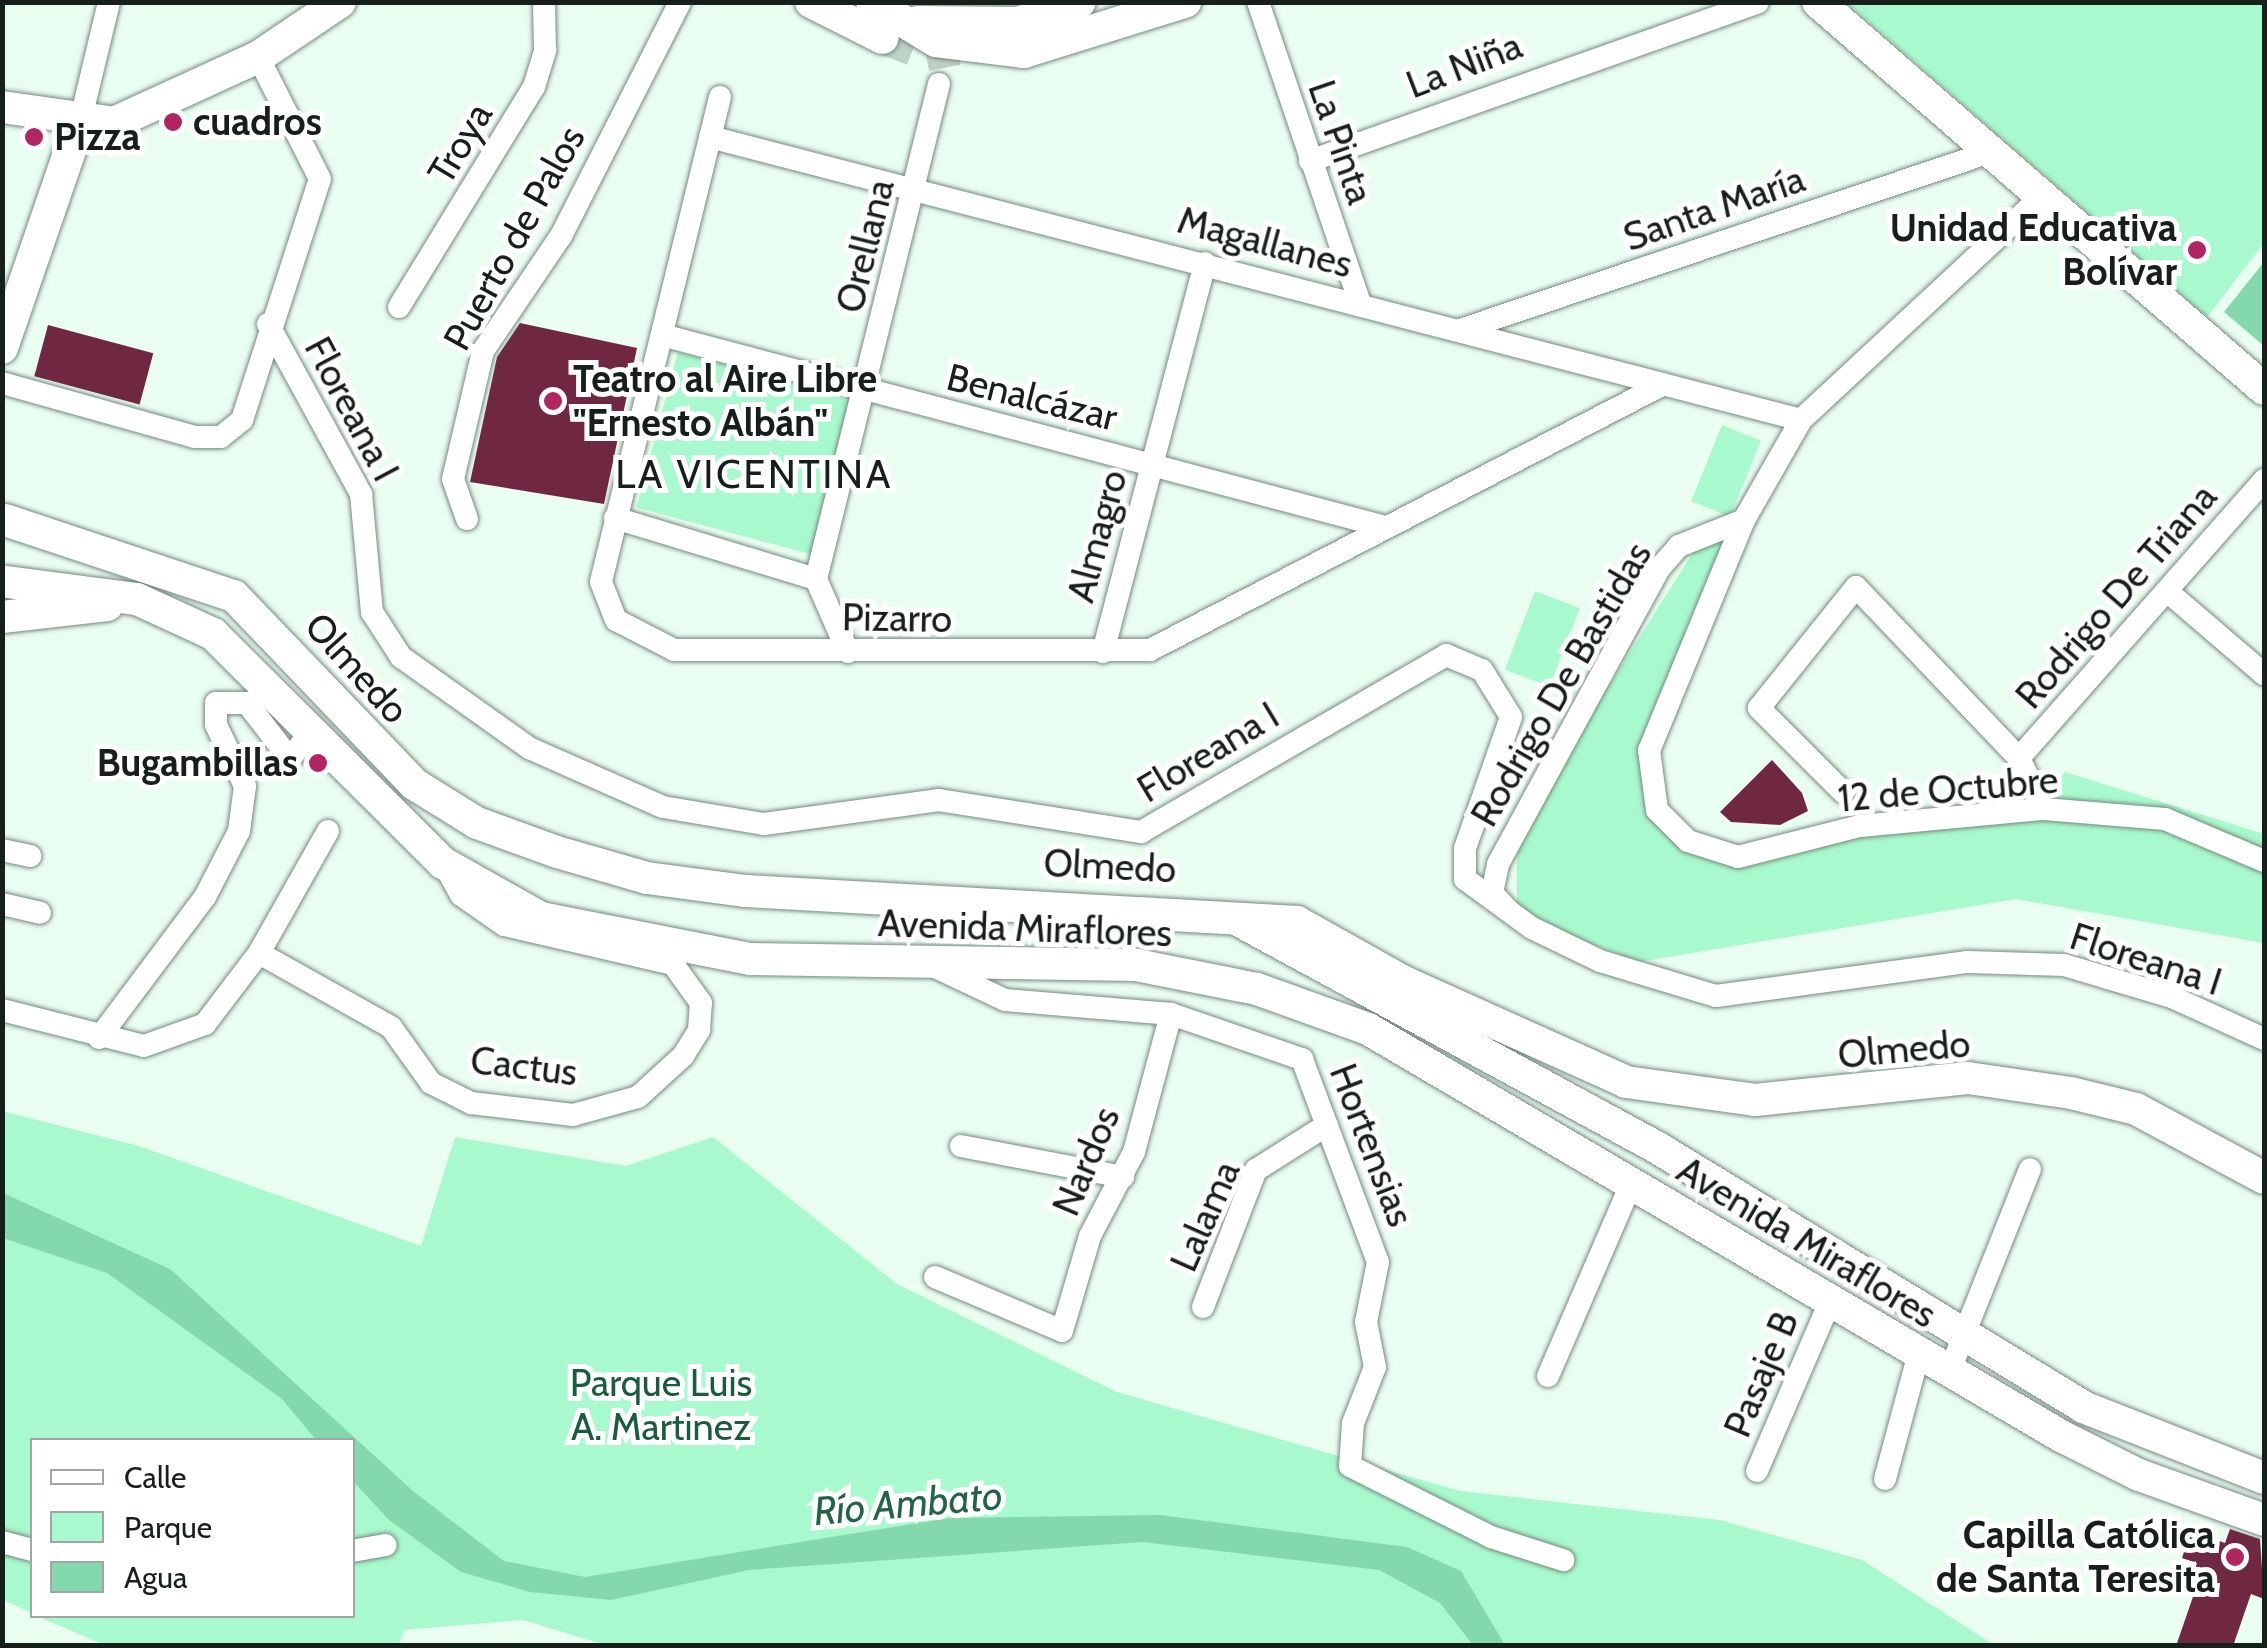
<!DOCTYPE html>
<html>
<head>
<meta charset="utf-8">
<style>
	body { margin:0 }
	#map { position:relative; width:2267px; height:1648px; overflow:hidden; background:#e9fdf1; font-family:Cabin,sans-serif }
	div>[style] { position:absolute }
	[style*='--x'] { left:calc(var(--x)*1px); top:calc(var(--y)*1px); width:calc(var(--w)*1px); rotate:calc(var(--a)*1deg) }
	.green>* { inset:0; background:#a8f9cd; transform-origin:0 0 }
	.water>* { inset:0; background:#84d9ac }
	.building>* { inset:0; background:#6f2742; transform-origin:0 0 }
	.secondary-tunnel>* { height:32px; margin-top:-16px; transform-origin:0; background:repeating-linear-gradient(90deg,#bfd1c6 0 32px,transparent 0 48px) }
	.roads { filter:drop-shadow(0 0 2px #76897e) drop-shadow(0 0 2px #76897e) }
	.street>* { height:22px; margin:-11px; padding:0 11px; transform-origin:11px; border-radius:11px; background:#fff }
	.secondary>* { height:32px; margin:-16px; padding:0 16px; transform-origin:16px; border-radius:16px; background:#fff }
	.dots>* { width:28px; height:28px; translate:-50% -50%; box-sizing:border-box; border:5px solid #fff; border-radius:50% }
	span { translate:-50% -50%; white-space:nowrap; text-align:center; line-height:1.15; -webkit-text-stroke:10px #fff; paint-order:stroke }
	.street-label { font-size:38px; color:#171f1a }
	.poi-label { font-size:38px; color:#171f1a; font-weight:700 }
	.left { translate:0 -50%; text-align:left }
	.right { translate:-100% -50%; text-align:right }
	.park-label { font-size:38px; color:#1c5c3e }
	.neighbourhood-label { font-size:40px; color:#171f1a; letter-spacing:2.5px }
	.water-label { font-size:40px; color:#256346; font-style:italic }
	.frame { position:absolute; inset:0; border:5px solid #171f1a; pointer-events:none }
	.legend { position:absolute; left:30px; top:1438px; width:325px; height:180px; box-sizing:border-box; background:#fff; border:2px solid #a2a5a3; margin:0; padding:12px 18px; list-style:none; font-size:30px; color:#171f1a }
	.legend li { display:flex; align-items:center; gap:20px; height:50px }
	.legend b { width:50px; border:2px solid #a2a5a3 }
</style>
</head>
<body>
<div id="map">
	<div class="green">
		<div style="clip-path:polygon(1847px 3px,2264px 3px,2264px 243px,2207px 317px)"></div>
		<div style="left:678px;top:352px;width:184px;height:161px;rotate:15deg"></div>
		<div style="left:1722px;top:425px;width:42px;height:82px;rotate:22deg"></div>
		<div style="clip-path:polygon(1729px 530px,1641px 747px,1651px 814px,1702px 857px,2034px 813px,2065px 772px,2264px 834px,2264px 943px,2016px 899px,1638px 962px,1517px 914px,1517px 849px,1557px 768px,1694px 551px)"></div>
		<div style="left:1535px;top:591px;width:48px;height:84px;rotate:21deg"></div>
		<div style="clip-path:polygon(2px 1111px,139px 1146px,421px 1246px,455px 1137px,626px 1166px,713px 1137px,897px 1284px,1117px 1392px,1460px 1491px,1720px 1520px,1862px 1560px,1994px 1645px,609px 1646px,523px 1620px,404px 1630px,399px 1645px,104px 1645px,37px 1616px,352px 1616px,352px 1440px,32px 1440px,32px 1613px,3px 1600px)"></div>
	</div>
	<div class="water">
		<div style="clip-path:polygon(2264px 262px,2264px 346px,2224px 312px)"></div>
		<div style="clip-path:polygon(3px 1193px,170px 1269px,413px 1491px,504px 1561px,585px 1577px,949px 1518px,1160px 1515px,1407px 1547px,1461px 1571px,1505px 1645px,1473px 1645px,1440px 1603px,1379px 1570px,1143px 1542px,749px 1570px,611px 1600px,530px 1592px,461px 1572px,389px 1520px,353px 1481px,352px 1440px,316px 1440px,282px 1399px,107px 1273px,3px 1238px)"></div>
	</div>
	<div class="building">
		<div style="clip-path:polygon(520px 323px,637px 348px,604px 504px,470px 482px,497px 357px)"></div>
		<div style="left:48px;top:325px;width:109px;height:53px;rotate:15deg"></div>
		<div style="clip-path:polygon(1772px 760px,1802px 793px,1808px 811px,1780px 825px,1731px 822px,1720px 812px)"></div>
		<div style="clip-path:polygon(2230px 1529px,2260px 1539px,2264px 1599px,2251px 1594px,2233px 1646px,2176px 1646px,2196px 1588px,2189px 1586px,2197px 1563px,2182px 1558px,2191px 1531px,2225px 1543px)"></div>
	</div>
	<div class="secondary-tunnel">
		<div style="--x:883;--y:38;--w:46;--a:21.6"></div>
		<div style="--x:926;--y:55;--w:43;--a:-10.8"></div>
	</div>
	<div class="roads">
		<div class="street">
			<div style="--x:1258;--y:2;--w:319;--a:71.3"></div>
			<div style="--x:720;--y:97;--w:499;--a:103.8"></div>
			<div style="--x:601;--y:582;--w:41;--a:68.5"></div>
			<div style="--x:616;--y:620;--w:65;--a:27.3"></div>
			<div style="--x:674;--y:650;--w:476;--a:0"></div>
			<div style="--x:1150;--y:650;--w:577;--a:-27.37"></div>
			<div style="--x:81;--y:118;--w:119;--a:-76.4"></div>
			<div style="--x:710;--y:137;--w:1127;--a:14.54"></div>
			<div style="--x:1310;--y:161;--w:475;--a:-19.5"></div>
			<div style="--x:2043;--y:195;--w:330;--a:137.1"></div>
			<div style="--x:1801;--y:420;--w:115;--a:119.7"></div>
			<div style="--x:1744;--y:520;--w:249;--a:112.4"></div>
			<div style="--x:1649;--y:750;--w:61;--a:82.4"></div>
			<div style="--x:1657;--y:810;--w:44;--a:45"></div>
			<div style="--x:1688;--y:841;--w:52;--a:17.7"></div>
			<div style="--x:1738;--y:857;--w:126;--a:-14.3"></div>
			<div style="--x:1860;--y:826;--w:185;--a:-5.3"></div>
			<div style="--x:2044;--y:809;--w:121;--a:4.7"></div>
			<div style="--x:2165;--y:819;--w:108;--a:23"></div>
			<div style="--x:399;--y:307;--w:258;--a:-58.5"></div>
			<div style="--x:534;--y:87;--w:39;--a:-73"></div>
			<div style="--x:545;--y:50;--w:48;--a:-91.2"></div>
			<div style="--x:268;--y:324;--w:194;--a:61.3"></div>
			<div style="--x:361;--y:494;--w:119;--a:84.7"></div>
			<div style="--x:372;--y:612;--w:54;--a:57.2"></div>
			<div style="--x:401;--y:657;--w:157;--a:35.4"></div>
			<div style="--x:529;--y:748;--w:146;--a:23.8"></div>
			<div style="--x:663;--y:807;--w:102;--a:9.6"></div>
			<div style="--x:764;--y:824;--w:177;--a:-7.8"></div>
			<div style="--x:939;--y:800;--w:205;--a:9"></div>
			<div style="--x:1141;--y:832;--w:353;--a:-30.1"></div>
			<div style="--x:1446;--y:655;--w:39;--a:23"></div>
			<div style="--x:1482;--y:670;--w:55;--a:58.3"></div>
			<div style="--x:1511;--y:717;--w:139;--a:109.3"></div>
			<div style="--x:1465;--y:848;--w:31;--a:90"></div>
			<div style="--x:1465;--y:879;--w:83;--a:36.2"></div>
			<div style="--x:1532;--y:928;--w:76;--a:25.9"></div>
			<div style="--x:1600;--y:961;--w:121;--a:16.8"></div>
			<div style="--x:1716;--y:996;--w:254;--a:-7.7"></div>
			<div style="--x:1968;--y:962;--w:96;--a:1.8"></div>
			<div style="--x:2064;--y:965;--w:113;--a:16.5"></div>
			<div style="--x:2172;--y:997;--w:101;--a:24.5"></div>
			<div style="--x:1460;--y:330;--w:559;--a:-18.56"></div>
			<div style="--x:662;--y:335;--w:748;--a:14.87"></div>
			<div style="--x:2;--y:383;--w:200;--a:15.6"></div>
			<div style="--x:195;--y:437;--w:26;--a:0"></div>
			<div style="--x:221;--y:437;--w:27;--a:-39"></div>
			<div style="--x:242;--y:420;--w:253;--a:-72.1"></div>
			<div style="--x:320;--y:179;--w:137;--a:-116.9"></div>
			<div style="--x:615;--y:518;--w:210;--a:16.9"></div>
			<div style="--x:467;--y:519;--w:42;--a:-109.3"></div>
			<div style="--x:453;--y:479;--w:131;--a:-76.8"></div>
			<div style="--x:483;--y:351;--w:139;--a:-55.9"></div>
			<div style="--x:561;--y:236;--w:263;--a:-63"></div>
			<div style="--x:2167;--y:591;--w:128;--a:40.6"></div>
			<div style="--x:848;--y:652;--w:80;--a:-113.7"></div>
			<div style="--x:816;--y:579;--w:510;--a:-76.05"></div>
			<div style="--x:1103;--y:652;--w:402;--a:-75.3"></div>
			<div style="--x:2019;--y:758;--w:371;--a:-48.6"></div>
			<div style="--x:1843;--y:792;--w:119;--a:-135"></div>
			<div style="--x:1759;--y:708;--w:155;--a:-51.3"></div>
			<div style="--x:1856;--y:587;--w:236;--a:46.4"></div>
			<div style="--x:2019;--y:758;--w:57;--a:63.9"></div>
			<div style="--x:2;--y:850;--w:29;--a:12"></div>
			<div style="--x:2;--y:904;--w:39;--a:13"></div>
			<div style="--x:1507;--y:909;--w:22;--a:-133"></div>
			<div style="--x:1492;--y:893;--w:30;--a:-78"></div>
			<div style="--x:1498;--y:864;--w:335;--a:-61.4"></div>
			<div style="--x:1658;--y:570;--w:32;--a:-49"></div>
			<div style="--x:1679;--y:546;--w:70;--a:-21.8"></div>
			<div style="--x:259;--y:953;--w:151;--a:29.3"></div>
			<div style="--x:391;--y:1027;--w:69;--a:54.5"></div>
			<div style="--x:431;--y:1083;--w:45;--a:26.6"></div>
			<div style="--x:471;--y:1103;--w:103;--a:6.7"></div>
			<div style="--x:573;--y:1115;--w:67;--a:-15.5"></div>
			<div style="--x:638;--y:1097;--w:61;--a:-42.3"></div>
			<div style="--x:683;--y:1056;--w:31;--a:-58"></div>
			<div style="--x:699;--y:1030;--w:27;--a:-86"></div>
			<div style="--x:701;--y:1003;--w:48;--a:-125.7"></div>
			<div style="--x:673;--y:964;--w:173;--a:-167"></div>
			<div style="--x:504;--y:925;--w:52;--a:-145.1"></div>
			<div style="--x:461;--y:895;--w:33;--a:-119"></div>
			<div style="--x:927;--y:963;--w:86;--a:25.4"></div>
			<div style="--x:1005;--y:1000;--w:167;--a:4.8"></div>
			<div style="--x:1171;--y:1014;--w:139;--a:19"></div>
			<div style="--x:1302;--y:1059;--w:217;--a:69.5"></div>
			<div style="--x:1378;--y:1262;--w:61;--a:101.3"></div>
			<div style="--x:1366;--y:1322;--w:46;--a:78.7"></div>
			<div style="--x:1375;--y:1367;--w:60;--a:111.4"></div>
			<div style="--x:1353;--y:1423;--w:43;--a:94"></div>
			<div style="--x:1350;--y:1466;--w:158;--a:26.7"></div>
			<div style="--x:1491;--y:1537;--w:76;--a:17.7"></div>
			<div style="--x:2;--y:1010;--w:146;--a:14.2"></div>
			<div style="--x:144;--y:1046;--w:65;--a:-19.8"></div>
			<div style="--x:205;--y:1024;--w:89;--a:-52.7"></div>
			<div style="--x:259;--y:953;--w:140;--a:-60.5"></div>
			<div style="--x:99;--y:1038;--w:176;--a:-53.1"></div>
			<div style="--x:205;--y:897;--w:74;--a:-62.7"></div>
			<div style="--x:239;--y:831;--w:45;--a:-82.4"></div>
			<div style="--x:245;--y:786;--w:68;--a:-115.4"></div>
			<div style="--x:216;--y:725;--w:22;--a:-90"></div>
			<div style="--x:216;--y:703;--w:31;--a:0"></div>
			<div style="--x:247;--y:703;--w:71;--a:52.5"></div>
			<div style="--x:290;--y:759;--w:31;--a:-53"></div>
			<div style="--x:961;--y:1146;--w:165;--a:10.8"></div>
			<div style="--x:935;--y:1277;--w:138;--a:23"></div>
			<div style="--x:1062;--y:1331;--w:99;--a:-73.6"></div>
			<div style="--x:1090;--y:1236;--w:95;--a:-62.4"></div>
			<div style="--x:1134;--y:1152;--w:143;--a:-75"></div>
			<div style="--x:1203;--y:1307;--w:147;--a:-68.9"></div>
			<div style="--x:1256;--y:1170;--w:84;--a:-32.4"></div>
			<div style="--x:1950;--y:1370;--w:216;--a:-68.3"></div>
			<div style="--x:1548;--y:1376;--w:209;--a:-66.6"></div>
			<div style="--x:1757;--y:1471;--w:182;--a:-66.7"></div>
			<div style="--x:1885;--y:1479;--w:126;--a:-74.9"></div>
			<div style="--x:2;--y:1542;--w:31;--a:15"></div>
			<div style="--x:352;--y:1551;--w:34;--a:-10"></div>
		</div>
		<div class="secondary">
			<div style="--x:811;--y:2;--w:80;--a:26.6"></div>
			<div style="--x:872;--y:2;--w:75;--a:31.4"></div>
			<div style="--x:936;--y:41;--w:89;--a:7.1"></div>
			<div style="--x:1024;--y:52;--w:169;--a:-17.3"></div>
			<div style="--x:1818;--y:2;--w:590;--a:40.95"></div>
			<div style="--x:918;--y:22;--w:100;--a:0.6"></div>
			<div style="--x:1018;--y:23;--w:65;--a:-18.7"></div>
			<div style="--x:2;--y:107;--w:113;--a:8.1"></div>
			<div style="--x:114;--y:123;--w:158;--a:-24.6"></div>
			<div style="--x:258;--y:57;--w:99;--a:-33.9"></div>
			<div style="--x:2;--y:348;--w:243;--a:-71"></div>
			<div style="--x:5;--y:520;--w:241;--a:18.4"></div>
			<div style="--x:234;--y:596;--w:260;--a:46.2"></div>
			<div style="--x:414;--y:784;--w:74;--a:31.8"></div>
			<div style="--x:477;--y:823;--w:85;--a:19.9"></div>
			<div style="--x:557;--y:852;--w:94;--a:16.1"></div>
			<div style="--x:647;--y:878;--w:100;--a:7.5"></div>
			<div style="--x:746;--y:891;--w:552;--a:3.22"></div>
			<div style="--x:1297;--y:922;--w:123;--a:29.3"></div>
			<div style="--x:1404;--y:982;--w:243;--a:24.2"></div>
			<div style="--x:1626;--y:1082;--w:130;--a:7.9"></div>
			<div style="--x:1755;--y:1100;--w:214;--a:-5.9"></div>
			<div style="--x:1968;--y:1078;--w:104;--a:8.3"></div>
			<div style="--x:2071;--y:1093;--w:67;--a:13.8"></div>
			<div style="--x:2136;--y:1109;--w:145;--a:28.3"></div>
			<div style="--x:7;--y:582;--w:131;--a:7.5"></div>
			<div style="--x:137;--y:599;--w:84;--a:24.7"></div>
			<div style="--x:213;--y:634;--w:325;--a:44.9"></div>
			<div style="--x:443;--y:863;--w:112;--a:29.3"></div>
			<div style="--x:541;--y:918;--w:213;--a:11.1"></div>
			<div style="--x:750;--y:959;--w:386;--a:0.9"></div>
			<div style="--x:1136;--y:965;--w:123;--a:11.2"></div>
			<div style="--x:1257;--y:989;--w:118;--a:19.8"></div>
			<div style="--x:1368;--y:1029;--w:804;--a:30.43"></div>
			<div style="--x:2061;--y:1436;--w:87;--a:26.6"></div>
			<div style="--x:2139;--y:1475;--w:133;--a:19.8"></div>
			<div style="--x:2;--y:617;--w:106;--a:-6.5"></div>
			<div style="--x:1238;--y:920;--w:481;--a:28.5"></div>
			<div style="--x:1661;--y:1150;--w:494;--a:31.3"></div>
			<div style="--x:2083;--y:1407;--w:194;--a:21.4"></div>
		</div>
	</div>
	<div class="dots">
		<div style="left:173px;top:122px;background:#b12561"></div>
		<div style="left:34px;top:137px;background:#b12561"></div>
		<div style="left:2197px;top:250px;background:#b12561"></div>
		<div style="left:553px;top:401px;background:#b12561"></div>
		<div style="left:318px;top:763px;background:#b12561"></div>
		<div style="left:2235px;top:1557px;background:#b12561"></div>
	</div>
	<div class="street-label">
		<span style="left:1464px;top:65px;rotate:-21deg">La Niña</span>
		<span style="left:1341px;top:142px;rotate:71deg">La Pinta</span>
		<span style="left:460px;top:143px;rotate:-59deg">Troya</span>
		<span style="left:1714px;top:208px;rotate:-19deg">Santa María</span>
		<span style="left:514px;top:238px;rotate:-61deg">Puerto de Palos</span>
		<span style="left:1265px;top:242px;rotate:15deg">Magallanes</span>
		<span style="left:865px;top:246px;rotate:-76deg">Orellana</span>
		<span style="left:1032px;top:397px;rotate:14deg">Benalcázar</span>
		<span style="left:352px;top:409px;rotate:62deg">Floreana I</span>
		<span style="left:1097px;top:536px;rotate:-75deg">Almagro</span>
		<span style="left:2116px;top:596px;rotate:-49deg">Rodrigo De Triana</span>
		<span style="left:897px;top:618px;rotate:1deg">Pizarro</span>
		<span style="left:357px;top:668px;rotate:48deg">Olmedo</span>
		<span style="left:1561px;top:684px;rotate:-60deg">Rodrigo De Bastidas</span>
		<span style="left:1208px;top:752px;rotate:-31deg">Floreana I</span>
		<span style="left:1948px;top:789px;rotate:-5deg">12 de Octubre</span>
		<span style="left:1110px;top:866px;rotate:3deg">Olmedo</span>
		<span style="left:1025px;top:928px;rotate:2deg">Avenida Miraflores</span>
		<span style="left:2146px;top:959px;rotate:18deg">Floreana I</span>
		<span style="left:1904px;top:1049px;rotate:-5deg">Olmedo</span>
		<span style="left:524px;top:1066px;rotate:7deg">Cactus</span>
		<span style="left:1372px;top:1145px;rotate:69deg">Hortensias</span>
		<span style="left:1086px;top:1161px;rotate:-67deg">Nardos</span>
		<span style="left:1205px;top:1216px;rotate:-66deg">Lalama</span>
		<span style="left:1807px;top:1242px;rotate:31deg">Avenida Miraflores</span>
		<span style="left:1761px;top:1374px;rotate:-67deg">Pasaje B</span>
	</div>
	<div class="poi-label">
		<span class="left" style="left:193px;top:122px">cuadros</span>
		<span class="left" style="left:54px;top:137px">Pizza</span>
		<span class="right" style="left:2177px;top:250px">Unidad Educativa<br>Bolívar</span>
		<span class="left" style="left:573px;top:401px">Teatro al Aire Libre<br>"Ernesto Albán"</span>
		<span class="right" style="left:298px;top:763px">Bugambillas</span>
		<span class="right" style="left:2215px;top:1557px">Capilla Católica<br>de Santa Teresita</span>
	</div>
	<div class="park-label">
		<span style="left:661px;top:1405px">Parque Luis<br>A. Martinez</span>
	</div>
	<div class="neighbourhood-label">
		<span style="left:754px;top:474px">LA VICENTINA</span>
	</div>
	<div class="water-label">
		<span style="left:908px;top:1503px;rotate:-5deg">Río Ambato</span>
	</div>
	<div class="frame"></div>
	<ul class="legend">
	<li><b style="height:12px;background:#fff"></b>Calle</li>
	<li><b style="height:28px;background:#a8f9cd"></b>Parque</li>
	<li><b style="height:28px;background:#84d9ac"></b>Agua</li>
	</ul>
</div>
</body>
</html>
